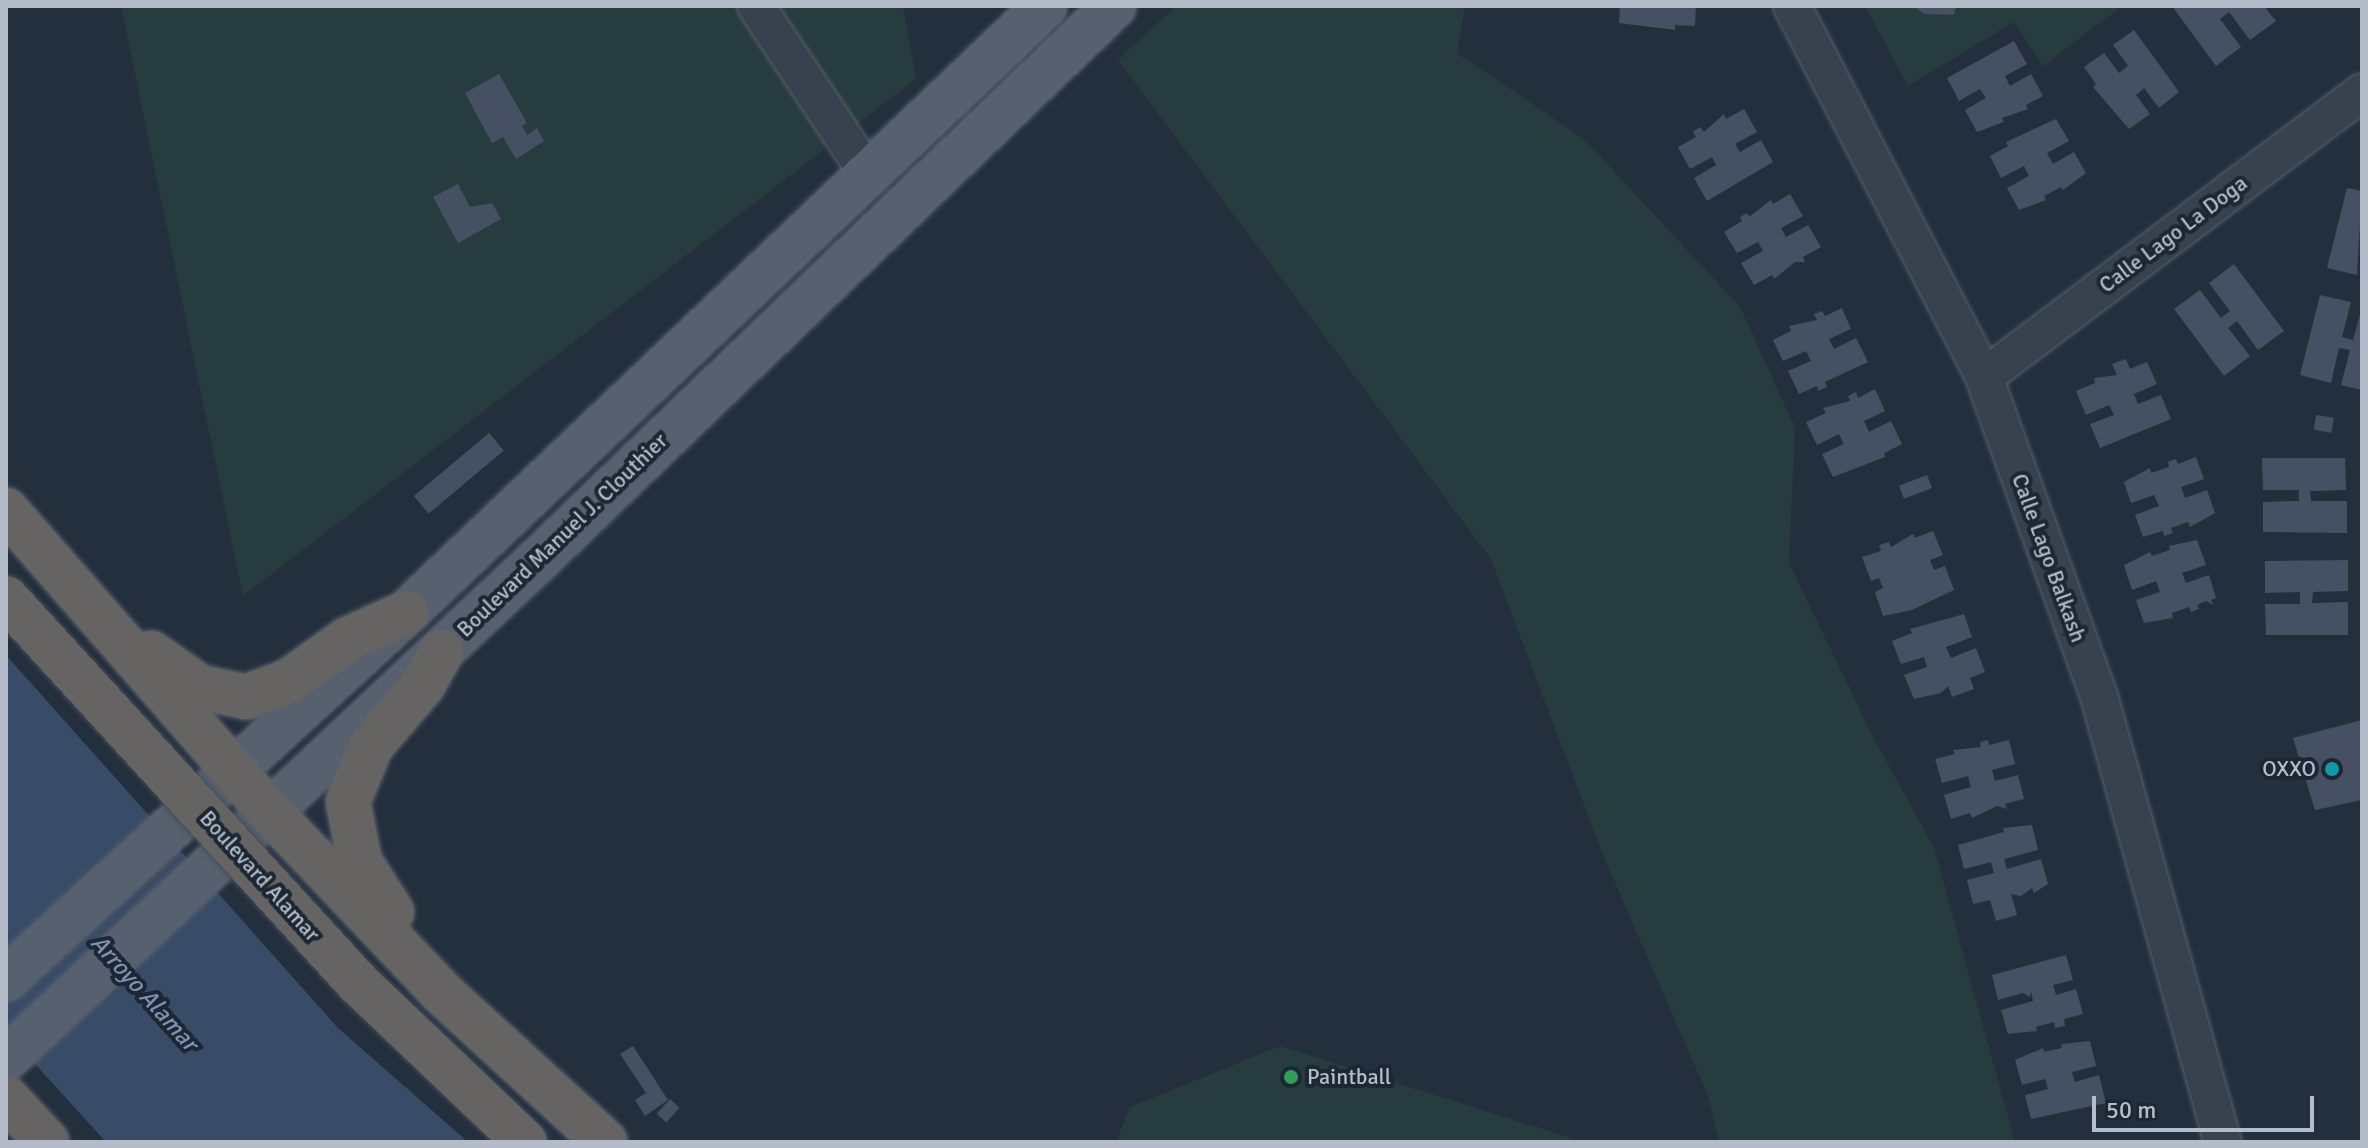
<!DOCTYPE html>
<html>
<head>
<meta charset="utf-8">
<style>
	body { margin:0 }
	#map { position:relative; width:2368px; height:1148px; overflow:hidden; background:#242f3e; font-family:Signika,sans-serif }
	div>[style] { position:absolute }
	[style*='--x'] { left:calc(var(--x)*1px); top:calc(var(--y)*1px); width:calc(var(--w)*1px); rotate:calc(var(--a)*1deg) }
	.green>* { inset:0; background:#263c3f }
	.water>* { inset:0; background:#394c67 }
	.building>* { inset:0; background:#455162; transform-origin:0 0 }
	.roads { filter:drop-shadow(0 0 2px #565f6c) drop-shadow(0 0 2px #565f6c) }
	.minor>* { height:36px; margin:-18px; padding:0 18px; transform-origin:18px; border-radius:18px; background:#38414e }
	.primary>* { height:44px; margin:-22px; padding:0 22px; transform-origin:22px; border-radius:22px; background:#56606e }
	.trunk>* { height:44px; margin:-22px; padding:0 22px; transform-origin:22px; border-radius:22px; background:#656462 }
	.bridges { filter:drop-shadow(0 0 2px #434c59) drop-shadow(0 0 2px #434c59) }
	.trunk-bridge>* { height:44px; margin:-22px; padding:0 22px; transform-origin:22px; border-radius:22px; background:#656462 }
	.dots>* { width:22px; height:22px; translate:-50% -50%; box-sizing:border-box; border:4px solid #1d2633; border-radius:50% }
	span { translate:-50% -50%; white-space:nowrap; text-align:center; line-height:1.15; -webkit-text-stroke:8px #1d2633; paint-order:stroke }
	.street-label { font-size:22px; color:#b4bcc9 }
	.poi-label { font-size:22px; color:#b4bcc9 }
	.right { translate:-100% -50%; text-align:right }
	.left { translate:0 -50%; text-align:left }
	.water-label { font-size:24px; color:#7c92b1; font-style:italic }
	.frame { position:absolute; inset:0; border:8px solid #b4bcc9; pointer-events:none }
	.scale { position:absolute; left:2092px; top:1096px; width:222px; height:36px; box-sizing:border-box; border:4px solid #b4bcc9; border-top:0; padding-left:10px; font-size:24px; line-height:28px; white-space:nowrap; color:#b4bcc9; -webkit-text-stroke:6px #1d2633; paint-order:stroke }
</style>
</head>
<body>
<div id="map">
	<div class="green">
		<div style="clip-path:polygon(121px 6px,903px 6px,916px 79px,243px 596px)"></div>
		<div style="clip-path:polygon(1176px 6px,1465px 6px,1457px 53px,1584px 139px,1740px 307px,1795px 428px,1789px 563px,1871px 733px,1934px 848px,2015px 1142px,1719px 1142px,1708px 1096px,1603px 855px,1491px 559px,1118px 60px)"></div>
		<div style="clip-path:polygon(1865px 6px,1957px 7px,2122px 6px,2043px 66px,2014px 22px,1908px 86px)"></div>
		<div style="clip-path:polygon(1280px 1046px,1571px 1138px,1572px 1142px,1116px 1142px,1130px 1107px)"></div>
	</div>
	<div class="water">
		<div style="clip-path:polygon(6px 655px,338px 1028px,468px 1142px,106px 1142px,6px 1032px)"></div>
	</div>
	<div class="building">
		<div style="clip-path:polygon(1620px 6px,1696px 6px,1695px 26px,1675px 25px,1675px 30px,1619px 23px)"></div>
		<div style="clip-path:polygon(1913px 6px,1956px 6px,1954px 15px,1924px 14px)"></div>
		<div style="clip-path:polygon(2172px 6px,2264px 6px,2276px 21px,2250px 40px,2229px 12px,2220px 19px,2241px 47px,2216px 66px)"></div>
		<div style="clip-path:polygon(2134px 30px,2179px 92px,2159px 108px,2144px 88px,2136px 95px,2150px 114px,2129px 129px,2093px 87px,2096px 84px,2084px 67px,2104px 53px,2119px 73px,2128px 66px,2113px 45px)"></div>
		<div style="clip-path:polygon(2014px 41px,2027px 64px,2005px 76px,2010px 86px,2031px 74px,2043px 96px,2026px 105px,2028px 109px,2002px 118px,2004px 122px,1977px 132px,1965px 110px,1986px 98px,1980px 89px,1959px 101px,1947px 78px)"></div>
		<div style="clip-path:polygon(499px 74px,527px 123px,522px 126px,527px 135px,537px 128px,544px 141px,516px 159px,503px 137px,492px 143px,465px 93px)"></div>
		<div style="clip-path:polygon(1744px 109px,1757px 132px,1735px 144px,1740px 152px,1761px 140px,1773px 162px,1707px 201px,1694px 178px,1716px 165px,1712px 157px,1690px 169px,1678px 147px,1696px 137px,1693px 132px,1700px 127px,1704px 132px,1724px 114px,1726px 119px)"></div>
		<div style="clip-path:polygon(2056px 119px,2069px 141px,2047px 153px,2053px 164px,2074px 152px,2086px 173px,2063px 190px,2061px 187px,2044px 196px,2046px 200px,2019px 210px,2007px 188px,2029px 176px,2024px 166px,2001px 178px,1990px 156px,2008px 146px,2006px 142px)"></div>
		<div style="clip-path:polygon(458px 184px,470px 207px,492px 203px,501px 219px,458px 243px,433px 197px)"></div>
		<div style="clip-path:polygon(2347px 188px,2362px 191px,2357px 275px,2327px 268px)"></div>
		<div style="clip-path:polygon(1790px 194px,1803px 216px,1781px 228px,1786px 237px,1808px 225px,1821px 247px,1803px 257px,1805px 262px,1795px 262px,1774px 279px,1772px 275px,1754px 285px,1741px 263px,1763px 251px,1758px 242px,1737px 253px,1724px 232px,1742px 221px,1740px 217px,1747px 213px,1749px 217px,1771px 200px,1773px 204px)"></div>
		<div style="clip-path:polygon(2234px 264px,2284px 331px,2258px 350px,2237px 321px,2228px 328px,2250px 356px,2224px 376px,2174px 309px,2200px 290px,2221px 318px,2230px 311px,2209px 283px)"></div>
		<div style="clip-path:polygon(2320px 295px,2351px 302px,2342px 337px,2353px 340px,2362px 308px,2362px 390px,2341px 385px,2350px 350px,2339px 348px,2331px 383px,2300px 375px)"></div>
		<div style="clip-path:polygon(1842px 308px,1851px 329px,1829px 339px,1834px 349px,1856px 338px,1868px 362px,1825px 382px,1827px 387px,1818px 391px,1817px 386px,1799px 394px,1788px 371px,1811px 361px,1806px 351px,1783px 361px,1773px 340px,1791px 331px,1789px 326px,1817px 320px,1814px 314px,1822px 311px,1825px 316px)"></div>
		<div style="clip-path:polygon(2126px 359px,2130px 369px,2147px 362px,2157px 384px,2134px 394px,2138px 404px,2161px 395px,2171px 419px,2100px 448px,2090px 424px,2114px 415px,2109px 405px,2086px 415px,2076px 391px,2095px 383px,2094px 378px,2117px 375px,2112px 364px)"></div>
		<div style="clip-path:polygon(1875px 389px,1885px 411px,1864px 421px,1869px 432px,1891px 421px,1902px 444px,1884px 453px,1885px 457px,1833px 477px,1822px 454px,1844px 444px,1839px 434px,1817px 445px,1806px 422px,1826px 413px,1823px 408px,1850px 401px,1848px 396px,1856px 392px,1858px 398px)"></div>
		<div style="left:2316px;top:415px;width:18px;height:15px;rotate:9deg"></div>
		<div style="left:489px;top:433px;width:23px;height:98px;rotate:50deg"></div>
		<div style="clip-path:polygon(2196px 457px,2204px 479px,2181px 487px,2185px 498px,2207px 490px,2215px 513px,2190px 527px,2188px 522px,2171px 528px,2173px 533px,2164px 536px,2163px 531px,2143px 537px,2135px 515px,2159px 506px,2154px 495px,2131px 503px,2124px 482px,2150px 468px,2151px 473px,2169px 467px,2168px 462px,2176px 459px,2178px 464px)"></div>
		<div style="clip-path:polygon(2262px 458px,2345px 458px,2346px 490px,2310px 491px,2311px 501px,2347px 501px,2347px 533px,2263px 532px,2263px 502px,2299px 501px,2299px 490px,2263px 490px)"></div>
		<div style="left:1927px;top:475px;width:14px;height:30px;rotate:69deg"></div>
		<div style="clip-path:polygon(1933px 531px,1943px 555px,1930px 560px,1934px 570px,1945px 566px,1954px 590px,1912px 610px,1883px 616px,1875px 592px,1883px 588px,1879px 578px,1871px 581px,1862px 557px,1881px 551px,1879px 545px,1889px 542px,1891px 547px,1913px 534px,1915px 538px)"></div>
		<div style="clip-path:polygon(2197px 540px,2206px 565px,2182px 573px,2186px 583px,2209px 575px,2216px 598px,2211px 600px,2213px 605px,2206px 601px,2197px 605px,2199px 609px,2191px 612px,2189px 607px,2172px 613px,2173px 618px,2144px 623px,2136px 600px,2160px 592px,2156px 581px,2132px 590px,2124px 565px,2150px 552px,2152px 556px,2170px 550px,2169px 546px)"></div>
		<div style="clip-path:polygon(2348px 560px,2348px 591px,2313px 592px,2312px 603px,2348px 602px,2348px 635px,2266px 635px,2265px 604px,2300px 604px,2300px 592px,2265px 593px,2265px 561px)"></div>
		<div style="clip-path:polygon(1964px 614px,1972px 637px,1946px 647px,1951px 658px,1976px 648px,1985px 672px,1970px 678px,1974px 689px,1952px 697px,1948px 686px,1941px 693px,1914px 699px,1904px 675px,1927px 667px,1924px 657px,1901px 664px,1892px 641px,1912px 633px,1910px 629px)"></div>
		<div style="clip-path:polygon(2362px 720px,2362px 800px,2315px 810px,2293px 738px)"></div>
		<div style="clip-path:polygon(1988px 740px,1989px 745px,2009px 740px,2015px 764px,1992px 770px,1995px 781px,2018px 775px,2024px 799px,2005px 804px,2007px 809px,1997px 806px,1972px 818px,1970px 813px,1951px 819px,1944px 795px,1971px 787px,1968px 776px,1942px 783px,1935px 759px,1955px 754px,1953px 750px,1981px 747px,1980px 742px)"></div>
		<div style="clip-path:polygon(2032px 825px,2038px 850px,2004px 859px,2007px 869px,2041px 859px,2048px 884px,2034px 893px,2032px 888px,2021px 896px,2011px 894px,2017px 915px,1996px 921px,1990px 900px,1973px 904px,1967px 880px,1994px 873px,1991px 862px,1964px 869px,1958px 845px,2004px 832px,2003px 828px)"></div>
		<div style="clip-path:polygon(2066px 955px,2073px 980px,2053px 985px,2056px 995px,2076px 989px,2083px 1014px,2064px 1019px,2065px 1026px,2055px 1028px,2054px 1022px,2036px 1027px,2037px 1031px,2008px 1034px,2001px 1010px,2033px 1001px,2031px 991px,2030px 997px,2023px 993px,1998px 1000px,1992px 975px)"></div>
		<div style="clip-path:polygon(2090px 1041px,2096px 1066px,2072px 1072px,2075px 1082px,2099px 1075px,2106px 1103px,2031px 1119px,2025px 1095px,2048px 1089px,2045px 1079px,2022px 1085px,2015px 1060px,2043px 1048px,2044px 1052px,2062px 1048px,2061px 1044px)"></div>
		<div style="clip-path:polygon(633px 1046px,668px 1100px,645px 1116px,635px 1100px,646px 1093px,620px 1054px)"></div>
		<div style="left:670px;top:1099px;width:13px;height:20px;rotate:42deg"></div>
	</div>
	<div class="roads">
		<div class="minor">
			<div style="--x:756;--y:6;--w:198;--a:56.3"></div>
			<div style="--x:1792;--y:6;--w:418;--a:62.6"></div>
			<div style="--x:1984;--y:377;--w:339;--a:70.2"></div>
			<div style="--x:2099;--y:696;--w:463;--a:74.5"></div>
			<div style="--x:1984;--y:377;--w:473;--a:-37"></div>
		</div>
		<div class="primary">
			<div style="--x:6;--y:979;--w:542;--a:-42.46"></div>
			<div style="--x:406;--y:613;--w:881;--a:-43.53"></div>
			<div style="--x:6;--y:1059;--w:727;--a:-43.16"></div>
			<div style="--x:536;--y:562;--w:802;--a:-43.89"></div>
		</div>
		<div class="trunk">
			<div style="--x:6;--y:510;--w:397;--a:48.9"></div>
			<div style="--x:267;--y:809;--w:253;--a:46.4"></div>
			<div style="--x:441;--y:992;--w:222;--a:42.4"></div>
			<div style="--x:151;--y:653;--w:60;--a:34.8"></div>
			<div style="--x:200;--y:687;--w:47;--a:12.3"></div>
			<div style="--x:246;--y:697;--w:46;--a:-20.4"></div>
			<div style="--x:289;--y:681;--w:72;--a:-35.4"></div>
			<div style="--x:348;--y:639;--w:64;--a:-24.1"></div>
			<div style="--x:392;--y:912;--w:59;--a:-122.6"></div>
			<div style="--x:360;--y:862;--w:61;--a:-101.3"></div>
			<div style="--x:348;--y:802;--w:61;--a:-67.7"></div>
			<div style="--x:371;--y:746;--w:80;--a:-49.6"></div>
			<div style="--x:423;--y:685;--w:38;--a:-61"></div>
			<div style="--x:6;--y:1098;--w:60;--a:47"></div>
		</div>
	</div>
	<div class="bridges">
		<div class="trunk-bridge">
			<div style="--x:6;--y:598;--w:520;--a:47.57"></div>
			<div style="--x:357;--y:982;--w:232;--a:43.6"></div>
		</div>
	</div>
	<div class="dots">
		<div style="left:2332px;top:769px;background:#0f9aa8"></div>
		<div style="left:1291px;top:1077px;background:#2e9e5b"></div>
	</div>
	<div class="street-label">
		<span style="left:2173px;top:234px;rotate:-37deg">Calle Lago La Doga</span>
		<span style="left:562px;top:535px;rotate:-44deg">Boulevard Manuel J. Clouthier</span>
		<span style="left:2049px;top:558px;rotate:70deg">Calle Lago Balkash</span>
		<span style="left:260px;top:876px;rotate:48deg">Boulevard Alamar</span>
	</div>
	<div class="poi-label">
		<span class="right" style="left:2316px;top:769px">OXXO</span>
		<span class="left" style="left:1307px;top:1077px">Paintball</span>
	</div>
	<div class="water-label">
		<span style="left:144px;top:993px;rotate:48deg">Arroyo Alamar</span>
	</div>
	<div class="frame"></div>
	<div class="scale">50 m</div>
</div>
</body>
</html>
